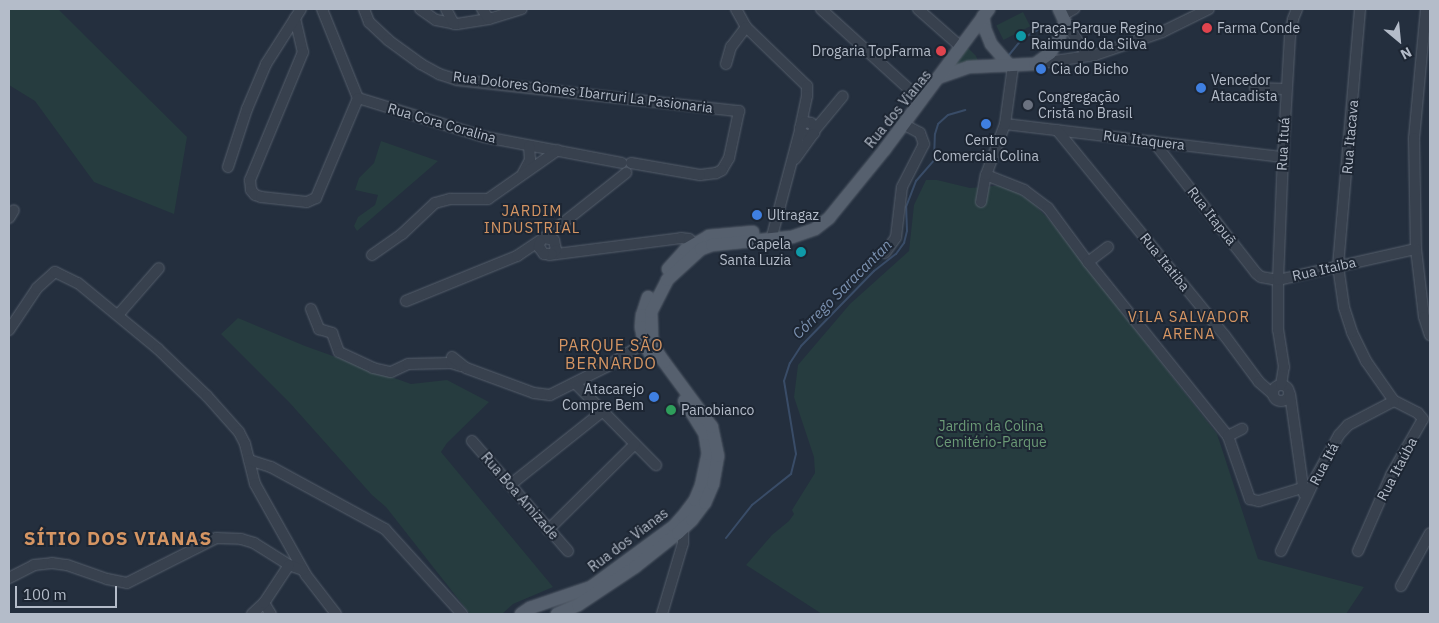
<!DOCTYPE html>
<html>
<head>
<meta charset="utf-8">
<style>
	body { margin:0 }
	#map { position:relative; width:1439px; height:623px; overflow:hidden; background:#242f3e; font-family:"IBM Plex Sans",sans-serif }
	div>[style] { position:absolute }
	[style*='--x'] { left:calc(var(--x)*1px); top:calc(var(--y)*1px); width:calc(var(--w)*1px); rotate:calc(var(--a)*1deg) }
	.green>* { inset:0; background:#263c3f; transform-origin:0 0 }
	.stream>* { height:2px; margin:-1px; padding:0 1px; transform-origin:1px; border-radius:1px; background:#394c67 }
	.roads { filter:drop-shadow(0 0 1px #565f6c) drop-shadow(0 0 1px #565f6c) }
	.minor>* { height:10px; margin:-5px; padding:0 5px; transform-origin:5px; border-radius:5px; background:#38414e }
	.minor>.ring { margin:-5px; padding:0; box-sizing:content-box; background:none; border:10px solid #38414e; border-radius:50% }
	.major>* { height:12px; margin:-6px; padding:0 6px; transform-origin:6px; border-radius:6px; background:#56606e }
	.dots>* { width:14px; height:14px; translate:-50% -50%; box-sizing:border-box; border:2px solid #1d2633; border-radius:50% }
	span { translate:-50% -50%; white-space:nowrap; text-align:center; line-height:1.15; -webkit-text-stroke:4px #1d2633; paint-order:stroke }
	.poi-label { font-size:14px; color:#b4bcc9 }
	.left { translate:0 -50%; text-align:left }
	.right { translate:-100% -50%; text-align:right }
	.street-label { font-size:14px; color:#b4bcc9 }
	.park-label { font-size:14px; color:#6b9a76 }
	.neighbourhood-label { font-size:15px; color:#d59563; letter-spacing:1px }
	.water-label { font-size:15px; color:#7c92b1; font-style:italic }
	.quarter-label { font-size:16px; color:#d59563; letter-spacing:1px }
	.district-label { font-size:19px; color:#d59563; font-weight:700; letter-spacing:1px }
	.frame { position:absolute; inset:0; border:10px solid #b4bcc9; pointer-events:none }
	.north { position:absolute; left:1374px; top:15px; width:50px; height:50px; -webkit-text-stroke:4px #1d2633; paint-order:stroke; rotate:152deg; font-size:14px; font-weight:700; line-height:20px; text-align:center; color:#b4bcc9 }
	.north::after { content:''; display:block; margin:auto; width:18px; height:22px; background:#b4bcc9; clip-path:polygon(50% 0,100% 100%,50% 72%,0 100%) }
	.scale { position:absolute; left:15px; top:586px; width:102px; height:22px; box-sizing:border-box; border:2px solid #b4bcc9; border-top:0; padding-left:6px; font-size:15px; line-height:18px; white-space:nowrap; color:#b4bcc9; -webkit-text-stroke:4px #1d2633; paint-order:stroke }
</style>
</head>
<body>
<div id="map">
	<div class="green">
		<div style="clip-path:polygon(9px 9px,58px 9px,187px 137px,174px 214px,94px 182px,35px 101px,9px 85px)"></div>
		<div style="left:1023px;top:12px;width:16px;height:30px;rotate:63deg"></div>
		<div style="clip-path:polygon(967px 47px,976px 56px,978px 61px,951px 70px)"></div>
		<div style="clip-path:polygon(381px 141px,438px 161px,357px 231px,354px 226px,358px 217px,375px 205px,378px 195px,355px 190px,359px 178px,374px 163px)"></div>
		<div style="clip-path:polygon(926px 180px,937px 180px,970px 188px,1006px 185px,1033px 203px,1052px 223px,1217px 434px,1258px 559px,1364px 587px,1346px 614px,822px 614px,746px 565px,772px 535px,789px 521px,794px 514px,792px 510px,815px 473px,814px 457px,794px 397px,798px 365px,850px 304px,909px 251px,914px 205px)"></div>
		<div style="clip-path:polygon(238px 318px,305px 346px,411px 384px,447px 380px,489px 402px,447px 443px,441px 452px,553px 587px,513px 604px,502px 614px,470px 614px,386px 507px,372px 495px,289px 402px,221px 334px)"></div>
	</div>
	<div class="stream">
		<div style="--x:1009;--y:55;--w:22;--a:-51"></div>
		<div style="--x:1023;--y:38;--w:24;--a:-28"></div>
		<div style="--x:726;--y:538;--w:42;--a:-51.8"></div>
		<div style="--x:752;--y:505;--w:50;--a:-38.5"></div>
		<div style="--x:791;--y:474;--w:21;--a:-76"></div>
		<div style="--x:796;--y:454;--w:74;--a:-99.3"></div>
		<div style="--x:784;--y:381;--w:19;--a:-72"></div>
		<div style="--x:790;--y:363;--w:20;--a:-57"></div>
		<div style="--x:801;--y:346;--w:105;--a:-45.8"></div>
		<div style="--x:874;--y:271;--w:28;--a:-38"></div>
		<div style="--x:896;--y:254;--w:14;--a:-54"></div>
		<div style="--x:904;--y:243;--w:12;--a:-76"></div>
		<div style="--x:907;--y:231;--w:24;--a:-92"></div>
		<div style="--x:906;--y:207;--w:28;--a:-69"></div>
		<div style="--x:916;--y:181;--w:28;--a:-49"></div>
		<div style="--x:934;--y:160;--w:26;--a:-88"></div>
		<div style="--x:935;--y:134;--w:10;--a:-73"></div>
		<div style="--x:938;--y:124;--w:13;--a:-42"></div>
		<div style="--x:948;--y:115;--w:18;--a:-16"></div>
	</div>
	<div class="roads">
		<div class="minor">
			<div style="--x:322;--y:9;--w:96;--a:68"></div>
			<div style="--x:358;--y:98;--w:133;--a:17.1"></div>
			<div style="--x:485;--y:137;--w:139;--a:10.7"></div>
			<div style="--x:364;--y:9;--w:14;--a:69"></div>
			<div style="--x:369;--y:22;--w:26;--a:43"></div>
			<div style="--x:388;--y:40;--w:41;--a:36"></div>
			<div style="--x:421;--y:64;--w:21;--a:29"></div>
			<div style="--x:439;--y:74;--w:19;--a:18"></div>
			<div style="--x:457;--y:80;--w:284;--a:6.3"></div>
			<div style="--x:739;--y:111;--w:48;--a:102"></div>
			<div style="--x:729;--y:158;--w:14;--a:120"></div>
			<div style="--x:722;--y:170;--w:7;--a:153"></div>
			<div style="--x:716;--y:173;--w:16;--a:173"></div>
			<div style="--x:700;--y:175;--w:70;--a:-170.1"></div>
			<div style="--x:420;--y:9;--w:19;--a:35"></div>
			<div style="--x:436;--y:20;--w:21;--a:11"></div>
			<div style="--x:457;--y:24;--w:32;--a:-9"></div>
			<div style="--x:489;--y:19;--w:34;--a:-17"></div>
			<div style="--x:446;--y:9;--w:17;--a:62"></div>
			<div style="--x:482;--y:9;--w:12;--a:55"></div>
			<div style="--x:736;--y:9;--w:21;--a:61"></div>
			<div style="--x:746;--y:27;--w:85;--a:44"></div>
			<div style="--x:807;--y:86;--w:10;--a:90"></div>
			<div style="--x:807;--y:96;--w:33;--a:102"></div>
			<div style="--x:800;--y:128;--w:2;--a:90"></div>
			<div style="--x:800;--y:130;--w:8;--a:45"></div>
			<div style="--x:806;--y:136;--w:9;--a:-21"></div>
			<div style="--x:814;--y:133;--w:6;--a:-90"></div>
			<div style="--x:814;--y:127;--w:5;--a:-127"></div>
			<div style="--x:811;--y:123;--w:6;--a:-171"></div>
			<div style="--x:805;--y:122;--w:6;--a:135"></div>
			<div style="--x:821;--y:9;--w:135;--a:42.3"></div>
			<div style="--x:918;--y:9;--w:57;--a:41.5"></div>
			<div style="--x:1426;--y:9;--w:130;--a:95.3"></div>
			<div style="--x:1414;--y:138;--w:111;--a:89"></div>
			<div style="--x:1416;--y:249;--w:68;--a:83.3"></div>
			<div style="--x:1424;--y:317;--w:19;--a:72"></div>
			<div style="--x:1063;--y:15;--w:13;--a:-29"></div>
			<div style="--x:295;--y:18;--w:35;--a:77"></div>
			<div style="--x:303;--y:52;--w:139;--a:112.5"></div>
			<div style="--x:250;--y:180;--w:10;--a:84"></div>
			<div style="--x:251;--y:190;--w:6;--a:51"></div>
			<div style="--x:255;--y:195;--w:6;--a:18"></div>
			<div style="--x:261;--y:197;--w:46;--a:6.2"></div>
			<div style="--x:307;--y:202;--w:10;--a:-24"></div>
			<div style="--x:316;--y:198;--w:108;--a:-67.2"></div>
			<div style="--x:1065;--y:22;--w:32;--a:56"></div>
			<div style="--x:1083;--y:49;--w:13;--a:27"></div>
			<div style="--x:726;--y:64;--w:18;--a:-74"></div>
			<div style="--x:731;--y:47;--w:25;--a:-53"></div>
			<div style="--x:1035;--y:64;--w:61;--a:-8.5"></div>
			<div style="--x:1095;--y:55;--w:71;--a:-18.9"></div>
			<div style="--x:1162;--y:32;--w:52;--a:-26.1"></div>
			<div style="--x:1255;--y:88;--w:31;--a:2"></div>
			<div style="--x:1005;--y:124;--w:280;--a:6.8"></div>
			<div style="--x:1057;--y:130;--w:266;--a:50.8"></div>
			<div style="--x:1225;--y:336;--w:57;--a:53.5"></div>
			<div style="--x:1259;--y:382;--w:18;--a:41"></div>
			<div style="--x:814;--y:131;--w:45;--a:-50.4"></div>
			<div style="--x:1153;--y:141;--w:167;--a:52"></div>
			<div style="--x:1256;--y:273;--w:6;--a:39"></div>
			<div style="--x:1261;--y:277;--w:17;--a:10"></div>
			<div style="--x:1278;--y:280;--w:141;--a:-12.7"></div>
			<div style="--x:795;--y:159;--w:31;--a:-54"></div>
			<div style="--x:228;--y:167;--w:61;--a:-71.9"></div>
			<div style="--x:247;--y:109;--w:49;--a:-67.1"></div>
			<div style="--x:266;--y:64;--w:65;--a:-57.5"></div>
			<div style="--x:523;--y:173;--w:15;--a:-62"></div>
			<div style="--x:530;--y:160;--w:14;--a:-94"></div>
			<div style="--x:986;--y:175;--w:41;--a:21.5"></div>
			<div style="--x:1024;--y:190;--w:30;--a:37"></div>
			<div style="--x:1048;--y:208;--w:67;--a:53.5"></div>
			<div style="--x:1088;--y:262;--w:223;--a:51.2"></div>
			<div style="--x:1228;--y:436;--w:67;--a:70.8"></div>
			<div style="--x:1250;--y:499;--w:9;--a:13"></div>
			<div style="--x:1259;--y:501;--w:45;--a:-16.8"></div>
			<div style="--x:981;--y:202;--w:27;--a:-80"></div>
			<div style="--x:986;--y:175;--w:54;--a:-69.6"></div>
			<div style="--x:1005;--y:124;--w:59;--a:-82.1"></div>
			<div style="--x:9;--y:218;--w:9;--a:-58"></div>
			<div style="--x:544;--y:238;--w:105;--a:-38.4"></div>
			<div style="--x:771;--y:240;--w:114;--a:-75.2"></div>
			<div style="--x:885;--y:253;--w:19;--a:-55"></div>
			<div style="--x:896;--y:237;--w:50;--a:-83.2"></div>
			<div style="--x:902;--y:187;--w:48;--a:-62.9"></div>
			<div style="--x:924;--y:144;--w:12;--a:-110"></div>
			<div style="--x:920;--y:133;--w:19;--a:-152"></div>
			<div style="--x:372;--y:255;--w:37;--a:-35"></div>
			<div style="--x:402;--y:234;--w:45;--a:-43.2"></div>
			<div style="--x:435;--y:203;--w:16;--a:-15"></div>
			<div style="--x:450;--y:199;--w:38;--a:0"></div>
			<div style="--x:488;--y:199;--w:85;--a:-35"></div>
			<div style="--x:549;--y:255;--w:133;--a:-7.3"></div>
			<div style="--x:681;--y:238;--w:8;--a:7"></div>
			<div style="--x:689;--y:239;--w:15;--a:42"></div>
			<div style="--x:1088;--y:262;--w:25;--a:-37"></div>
			<div style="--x:406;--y:301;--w:120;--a:-22.1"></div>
			<div style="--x:517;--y:256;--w:32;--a:-34"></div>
			<div style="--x:544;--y:238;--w:10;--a:11"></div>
			<div style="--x:554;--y:240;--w:10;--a:79"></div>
			<div style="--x:556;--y:250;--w:6;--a:135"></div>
			<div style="--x:552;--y:254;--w:8;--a:180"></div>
			<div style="--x:544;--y:254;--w:9;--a:-126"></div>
			<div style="--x:539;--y:247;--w:5;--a:-79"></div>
			<div style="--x:311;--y:309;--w:22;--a:68"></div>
			<div style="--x:319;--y:329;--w:14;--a:17"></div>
			<div style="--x:332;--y:333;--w:20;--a:70"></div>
			<div style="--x:339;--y:352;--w:38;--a:25"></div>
			<div style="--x:373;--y:368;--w:18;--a:13"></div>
			<div style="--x:391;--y:372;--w:19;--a:-25"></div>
			<div style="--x:408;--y:364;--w:43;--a:-1.3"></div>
			<div style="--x:451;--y:363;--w:10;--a:17"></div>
			<div style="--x:118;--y:315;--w:62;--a:-48.9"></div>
			<div style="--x:9;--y:330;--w:50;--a:-56.3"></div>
			<div style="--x:37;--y:288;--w:24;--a:-42"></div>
			<div style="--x:55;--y:272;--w:25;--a:26"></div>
			<div style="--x:78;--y:283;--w:104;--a:39.5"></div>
			<div style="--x:158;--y:349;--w:68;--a:43.8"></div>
			<div style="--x:207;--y:396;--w:48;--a:48.4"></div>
			<div style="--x:239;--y:432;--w:13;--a:63"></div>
			<div style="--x:245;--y:444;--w:41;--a:76"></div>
			<div style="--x:255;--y:484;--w:104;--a:60.7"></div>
			<div style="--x:306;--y:575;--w:49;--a:52.4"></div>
			<div style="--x:452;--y:357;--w:18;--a:38"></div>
			<div style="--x:466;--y:368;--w:72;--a:20.2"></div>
			<div style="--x:534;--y:393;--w:16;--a:7"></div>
			<div style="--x:550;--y:395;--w:63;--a:-26.6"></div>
			<div style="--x:606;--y:367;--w:52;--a:-32.5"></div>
			<div style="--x:576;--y:384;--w:114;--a:45.4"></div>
			<div class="ring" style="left:1273px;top:385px;width:6px;height:6px"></div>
			<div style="--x:1281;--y:385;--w:18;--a:-81"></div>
			<div style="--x:1284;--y:367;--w:37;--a:-99"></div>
			<div style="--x:1278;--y:330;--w:50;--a:-90"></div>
			<div style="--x:1278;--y:280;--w:123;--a:-87.7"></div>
			<div style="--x:1283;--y:157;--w:121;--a:-86.7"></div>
			<div style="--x:1290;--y:36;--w:17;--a:-80"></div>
			<div style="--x:1293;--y:19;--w:11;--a:-68"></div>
			<div style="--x:1290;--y:394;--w:101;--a:82"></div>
			<div style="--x:1228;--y:436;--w:16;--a:-27"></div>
			<div style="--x:472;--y:441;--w:146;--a:48.9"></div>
			<div style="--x:249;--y:460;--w:23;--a:18"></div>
			<div style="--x:271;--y:467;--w:130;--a:28.5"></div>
			<div style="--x:385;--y:529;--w:115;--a:47.8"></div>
			<div style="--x:510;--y:485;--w:119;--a:-38.5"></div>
			<div style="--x:548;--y:530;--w:122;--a:-44.7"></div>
			<div style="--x:1281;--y:551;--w:84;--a:-64.7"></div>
			<div style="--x:1317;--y:475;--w:46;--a:-61.2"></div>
			<div style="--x:1339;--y:435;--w:13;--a:-48"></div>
			<div style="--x:1348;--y:425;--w:52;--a:-27.6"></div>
			<div style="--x:1358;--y:551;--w:83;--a:-66.5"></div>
			<div style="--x:1391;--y:475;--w:64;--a:-60.3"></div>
			<div style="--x:1423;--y:419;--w:8;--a:-130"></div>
			<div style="--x:1418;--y:413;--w:27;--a:-153"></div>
			<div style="--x:1394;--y:401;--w:49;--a:-125"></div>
			<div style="--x:1366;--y:361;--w:32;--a:-116"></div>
			<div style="--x:1352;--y:332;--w:26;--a:-108"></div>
			<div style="--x:1344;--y:307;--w:41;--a:-98.3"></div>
			<div style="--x:1338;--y:266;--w:258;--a:-85.1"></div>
			<div style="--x:9;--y:578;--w:28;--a:-27"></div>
			<div style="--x:34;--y:565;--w:18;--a:-6"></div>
			<div style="--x:52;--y:563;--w:15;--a:8"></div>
			<div style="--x:67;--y:565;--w:42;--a:19.3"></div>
			<div style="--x:107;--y:579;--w:20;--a:11"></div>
			<div style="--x:127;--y:583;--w:100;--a:-26.8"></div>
			<div style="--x:216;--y:538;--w:25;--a:2"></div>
			<div style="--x:241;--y:539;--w:14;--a:17"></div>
			<div style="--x:254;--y:543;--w:41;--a:32.2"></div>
			<div style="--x:289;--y:565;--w:15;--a:20"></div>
			<div style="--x:1401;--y:586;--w:60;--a:-61.3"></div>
			<div style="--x:264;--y:603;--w:13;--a:58"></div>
			<div style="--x:252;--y:614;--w:16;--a:-43"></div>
			<div style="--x:264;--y:603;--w:45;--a:-56.7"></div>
			<div style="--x:662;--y:614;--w:74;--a:-73.5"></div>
			<div style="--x:683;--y:543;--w:14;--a:-90"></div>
		</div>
		<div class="major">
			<div style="--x:983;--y:16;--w:13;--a:81"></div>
			<div style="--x:985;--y:29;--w:16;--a:68"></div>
			<div style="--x:991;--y:44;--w:28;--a:49"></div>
			<div style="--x:940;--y:77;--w:31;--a:-19"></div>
			<div style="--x:969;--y:67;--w:66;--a:-2.6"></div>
			<div style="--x:1035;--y:64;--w:19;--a:-36"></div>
			<div style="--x:1050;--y:53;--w:17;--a:-57"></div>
			<div style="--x:1059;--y:39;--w:18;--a:-71"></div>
			<div style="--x:1065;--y:22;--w:14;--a:-115"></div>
			<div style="--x:668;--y:269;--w:25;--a:-48"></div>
			<div style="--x:685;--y:250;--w:28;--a:-30"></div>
			<div style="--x:709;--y:236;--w:44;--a:-5.2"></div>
			<div style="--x:648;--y:297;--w:19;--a:108"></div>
			<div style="--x:642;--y:315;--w:12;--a:95"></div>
			<div style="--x:641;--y:327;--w:15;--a:79"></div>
			<div style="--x:644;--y:342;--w:13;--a:63"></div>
			<div style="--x:521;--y:614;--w:11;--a:-34"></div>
			<div style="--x:530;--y:608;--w:65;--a:-19"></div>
			<div style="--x:591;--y:587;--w:103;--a:-36.3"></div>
			<div style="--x:674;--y:526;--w:13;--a:-48"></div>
			<div style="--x:683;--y:516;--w:20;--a:-53"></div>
			<div style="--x:695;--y:500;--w:15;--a:-67"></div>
			<div style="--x:701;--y:486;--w:33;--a:-78"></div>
			<div style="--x:708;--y:454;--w:20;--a:-99"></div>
			<div style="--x:705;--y:434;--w:39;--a:-122"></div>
			<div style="--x:557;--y:614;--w:23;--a:-23"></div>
			<div style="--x:578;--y:605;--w:69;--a:-33.7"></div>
			<div style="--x:635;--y:567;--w:55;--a:-38.3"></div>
			<div style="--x:678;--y:533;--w:19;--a:-43"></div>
			<div style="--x:692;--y:520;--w:21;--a:-53"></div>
			<div style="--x:705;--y:503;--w:21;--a:-67"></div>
			<div style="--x:713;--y:484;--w:28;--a:-80"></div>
			<div style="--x:718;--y:456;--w:30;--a:-102"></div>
			<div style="--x:712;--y:427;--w:81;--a:-126.4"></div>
			<div style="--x:664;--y:362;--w:14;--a:-124"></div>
			<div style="--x:656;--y:350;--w:13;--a:-108"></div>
			<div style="--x:652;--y:338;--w:26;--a:-92"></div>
			<div style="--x:651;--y:312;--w:36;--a:-63"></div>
			<div style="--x:667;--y:280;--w:46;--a:-42.4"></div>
			<div style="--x:701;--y:249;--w:12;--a:-20"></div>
			<div style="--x:712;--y:245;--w:80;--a:-5.7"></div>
			<div style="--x:792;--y:237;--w:24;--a:-19"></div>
			<div style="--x:815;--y:229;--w:18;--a:-38"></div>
			<div style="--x:829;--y:218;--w:89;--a:-50.9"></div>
			<div style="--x:885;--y:149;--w:174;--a:-53.4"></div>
		</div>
	</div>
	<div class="dots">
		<div style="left:1207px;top:28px;background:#e0444e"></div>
		<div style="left:1021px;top:36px;background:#0f9aa8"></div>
		<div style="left:941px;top:51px;background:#e0444e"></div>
		<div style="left:1041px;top:69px;background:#3f7fe0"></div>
		<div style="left:1201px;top:88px;background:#3f7fe0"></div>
		<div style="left:1028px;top:105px;background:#6b7280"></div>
		<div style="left:986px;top:124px;background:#3f7fe0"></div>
		<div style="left:757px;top:215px;background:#3f7fe0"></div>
		<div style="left:801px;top:252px;background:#0f9aa8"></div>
		<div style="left:654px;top:397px;background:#3f7fe0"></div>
		<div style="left:671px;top:410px;background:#2e9e5b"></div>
	</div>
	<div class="poi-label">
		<span class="left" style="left:1031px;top:36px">Praça-Parque Regino<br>Raimundo da Silva</span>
		<span class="left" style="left:1217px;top:28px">Farma Conde</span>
		<span class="right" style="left:931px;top:51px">Drogaria TopFarma</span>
		<span class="left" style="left:1051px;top:69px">Cia do Bicho</span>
		<span class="left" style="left:1211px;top:88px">Vencedor<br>Atacadista</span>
		<span class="left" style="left:1038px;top:105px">Congregação<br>Cristã no Brasil</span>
		<span style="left:986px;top:148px">Centro<br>Comercial Colina</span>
		<span class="left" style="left:767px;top:215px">Ultragaz</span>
		<span class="right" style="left:791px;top:252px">Capela<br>Santa Luzia</span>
		<span class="right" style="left:644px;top:397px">Atacarejo<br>Compre Bem</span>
		<span class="left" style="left:681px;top:410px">Panobianco</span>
	</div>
	<div class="street-label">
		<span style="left:583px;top:92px;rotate:7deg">Rua Dolores Gomes Ibarruri La Pasionaria</span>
		<span style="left:898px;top:109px;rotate:-51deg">Rua dos Vianas</span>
		<span style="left:442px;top:123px;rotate:16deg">Rua Cora Coralina</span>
		<span style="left:1350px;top:137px;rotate:-85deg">Rua Itacava</span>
		<span style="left:1144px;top:140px;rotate:7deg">Rua Itaquera</span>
		<span style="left:1283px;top:144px;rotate:-87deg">Rua Ituá</span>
		<span style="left:1212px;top:216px;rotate:52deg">Rua Itapuã</span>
		<span style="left:1165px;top:262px;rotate:51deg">Rua Itatiba</span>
		<span style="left:1324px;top:269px;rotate:-13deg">Rua Itaiba</span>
		<span style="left:1324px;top:464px;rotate:-62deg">Rua Itá</span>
		<span style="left:1397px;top:469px;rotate:-62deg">Rua Itaúba</span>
		<span style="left:520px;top:496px;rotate:49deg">Rua Boa Amizade</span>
		<span style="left:628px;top:540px;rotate:-37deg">Rua dos Vianas</span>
	</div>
	<div class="park-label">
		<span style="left:991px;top:434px">Jardim da Colina<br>Cemitério-Parque</span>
	</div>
	<div class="neighbourhood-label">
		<span style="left:532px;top:219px">JARDIM<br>INDUSTRIAL</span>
		<span style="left:1189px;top:325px">VILA SALVADOR<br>ARENA</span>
	</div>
	<div class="water-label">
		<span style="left:842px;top:289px;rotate:-45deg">Córrego Saracantan</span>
	</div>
	<div class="quarter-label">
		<span style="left:611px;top:354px">PARQUE SÃO<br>BERNARDO</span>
	</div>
	<div class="district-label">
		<span style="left:118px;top:539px">SÍTIO DOS VIANAS</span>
	</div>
	<div class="frame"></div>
	<div class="north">N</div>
	<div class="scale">100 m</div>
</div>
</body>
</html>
